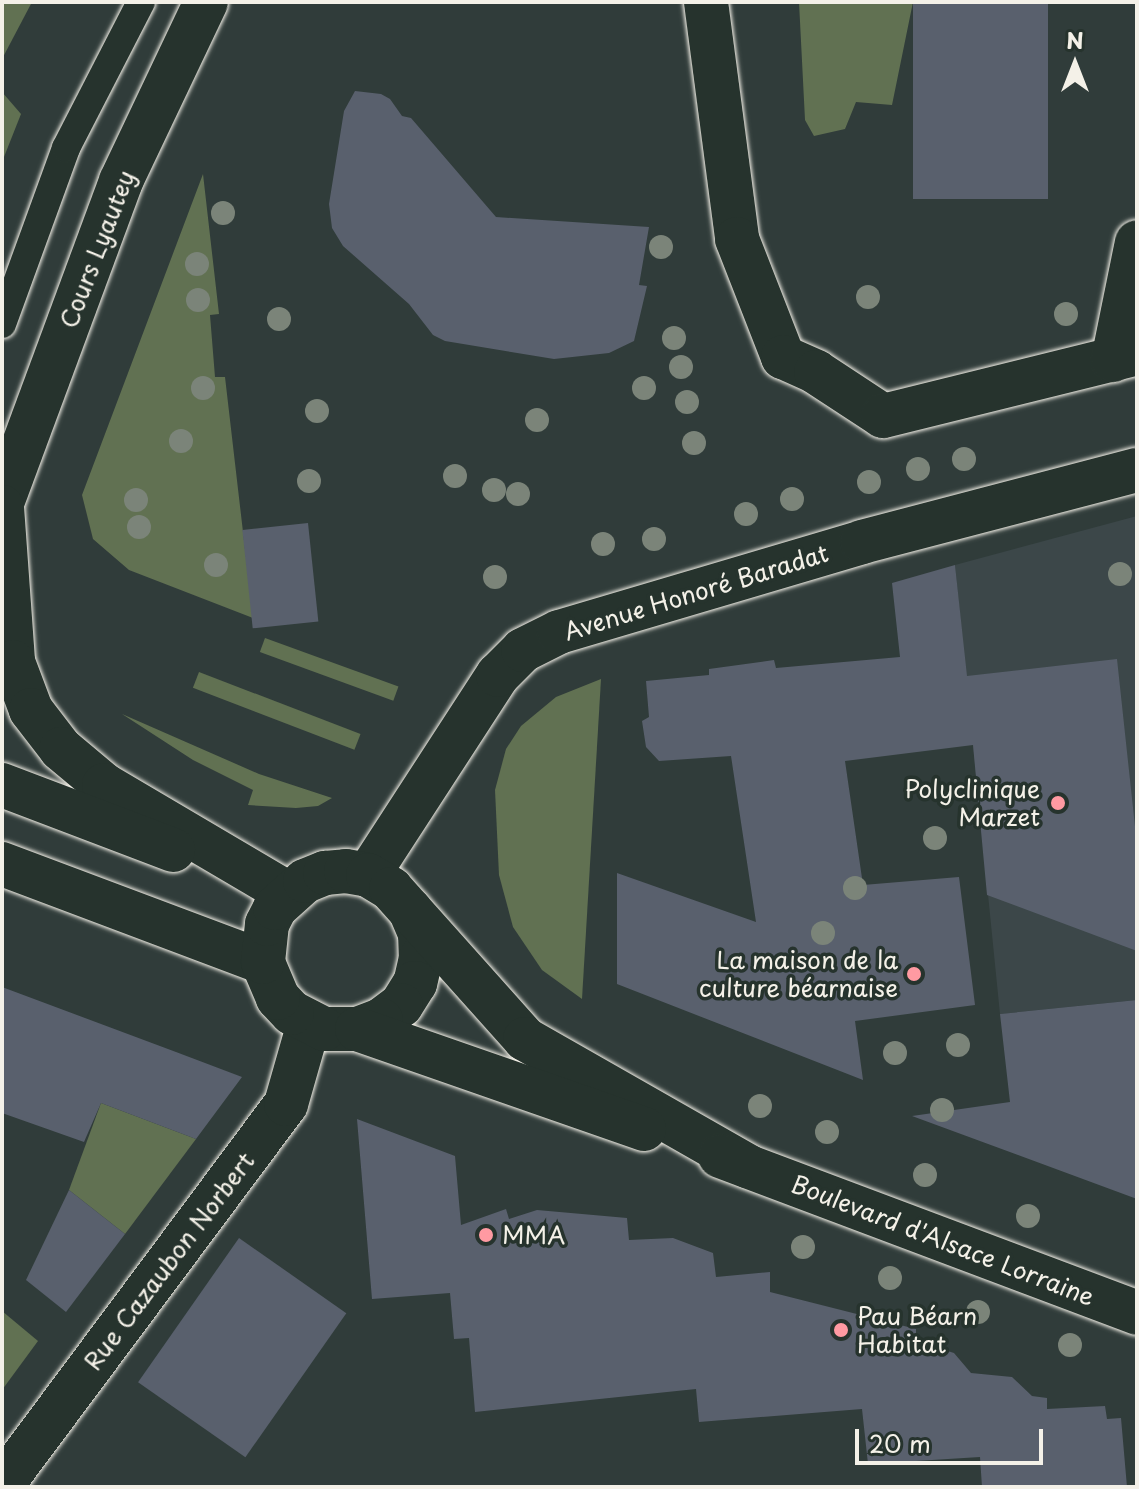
<!DOCTYPE html>
<html>
<head>
<meta charset="utf-8">
<style>
	body { margin:0 }
	#map { position:relative; width:1139px; height:1489px; overflow:hidden; background:#303c3a; font-family:"Playpen Sans",sans-serif }
	div>[style] { position:absolute }
	[style*='--x'] { left:calc(var(--x)*1px); top:calc(var(--y)*1px); width:calc(var(--w)*1px); rotate:calc(var(--a)*1deg) }
	.built>* { inset:0; background:#3c4749 }
	.green>* { inset:0; background:#617152; transform-origin:0 0 }
	.building>* { inset:0; background:#59606d; transform-origin:0 0 }
	.roads { filter:drop-shadow(0 0 2px #f4f1e8) drop-shadow(0 0 2px #f4f1e8) }
	.service>* { height:28px; margin:-14px; padding:0 14px; transform-origin:14px; border-radius:14px; background:#26332d }
	.minor>* { height:44px; margin:-22px; padding:0 22px; transform-origin:22px; border-radius:22px; background:#26332d }
	.secondary>* { height:44px; margin:-22px; padding:0 22px; transform-origin:22px; border-radius:22px; background:#26332d }
	.trees>* { width:24px; height:24px; margin:-12px; border-radius:50%; background:#7b8479 }
	.dots>* { width:22px; height:22px; translate:-50% -50%; box-sizing:border-box; border:4px solid #26332d; border-radius:50% }
	span { translate:-50% -50%; white-space:nowrap; text-align:center; line-height:1.15; -webkit-text-stroke:7px #26332d; paint-order:stroke }
	.street-label { font-size:24px; color:#f4f1e8 }
	.poi-label { font-size:24px; color:#f4f1e8 }
	.right { translate:-100% -50%; text-align:right }
	.left { translate:0 -50%; text-align:left }
	.frame { position:absolute; inset:0; border:4px solid #f4f1e8; pointer-events:none }
	.north { position:absolute; left:1035px; top:24px; width:80px; height:80px; -webkit-text-stroke:6px #26332d; paint-order:stroke; rotate:0deg; font-size:22px; font-weight:700; line-height:32px; text-align:center; color:#f4f1e8 }
	.north::after { content:''; display:block; margin:auto; width:28px; height:36px; background:#f4f1e8; clip-path:polygon(50% 0,100% 100%,50% 72%,0 100%) }
	.scale { position:absolute; left:855px; top:1429px; width:188px; height:36px; box-sizing:border-box; border:4px solid #f4f1e8; border-top:0; padding-left:10px; font-size:24px; line-height:28px; white-space:nowrap; color:#f4f1e8; -webkit-text-stroke:6px #26332d; paint-order:stroke }
</style>
</head>
<body>
<div id="map">
	<div class="built">
		<div style="clip-path:polygon(1137px 516px,1137px 1000px,1000px 1014px,955px 565px)"></div>
	</div>
	<div class="green">
		<div style="clip-path:polygon(2px 2px,32px 2px,2px 59px)"></div>
		<div style="clip-path:polygon(799px 2px,913px 2px,892px 105px,856px 102px,845px 129px,814px 136px,805px 120px)"></div>
		<div style="clip-path:polygon(2px 92px,21px 114px,2px 162px)"></div>
		<div style="clip-path:polygon(203px 174px,219px 314px,210px 315px,215px 377px,225px 377px,253px 618px,129px 570px,93px 539px,82px 495px)"></div>
		<div style="left:265px;top:638px;width:142px;height:15px;rotate:20deg"></div>
		<div style="left:199px;top:672px;width:173px;height:17px;rotate:21deg"></div>
		<div style="clip-path:polygon(601px 679px,582px 999px,542px 970px,513px 927px,499px 875px,495px 790px,506px 749px,521px 726px,556px 697px)"></div>
		<div style="clip-path:polygon(122px 714px,259px 774px,332px 798px,318px 806px,296px 808px,248px 805px,253px 790px,193px 760px)"></div>
		<div style="clip-path:polygon(101px 1103px,196px 1139px,125px 1234px,69px 1190px)"></div>
		<div style="clip-path:polygon(2px 1311px,38px 1341px,2px 1390px)"></div>
	</div>
	<div class="building">
		<div style="left:913px;top:2px;width:135px;height:197px"></div>
		<div style="clip-path:polygon(355px 91px,381px 94px,390px 99px,402px 116px,411px 118px,496px 217px,649px 227px,639px 285px,647px 286px,634px 341px,609px 353px,554px 359px,445px 341px,433px 335px,409px 304px,343px 246px,332px 228px,329px 204px,344px 111px)"></div>
		<div style="left:308px;top:523px;width:99px;height:66px;rotate:84deg"></div>
		<div style="clip-path:polygon(955px 565px,967px 676px,1117px 659px,1137px 845px,1137px 951px,987px 895px,973px 745px,845px 761px,863px 885px,959px 877px,975px 1005px,855px 1021px,863px 1080px,617px 984px,617px 873px,756px 922px,731px 756px,659px 761px,646px 747px,642px 721px,649px 717px,646px 681px,709px 675px,709px 669px,774px 660px,776px 668px,900px 657px,892px 583px)"></div>
		<div style="clip-path:polygon(2px 987px,176px 1052px,242px 1077px,196px 1139px,101px 1103px,84px 1142px,2px 1113px)"></div>
		<div style="clip-path:polygon(1137px 1000px,1137px 1199px,912px 1116px,1010px 1102px,1000px 1014px)"></div>
		<div style="clip-path:polygon(357px 1119px,455px 1156px,461px 1225px,506px 1209px,509px 1219px,537px 1210px,627px 1218px,629px 1240px,673px 1238px,713px 1253px,716px 1277px,770px 1272px,770px 1292px,916px 1329px,916px 1341px,954px 1353px,971px 1373px,1012px 1377px,1032px 1396px,1047px 1398px,1047px 1409px,1105px 1406px,1107px 1419px,1121px 1418px,1127px 1487px,982px 1487px,980px 1457px,868px 1464px,862px 1409px,699px 1422px,696px 1389px,475px 1412px,469px 1338px,454px 1339px,450px 1293px,372px 1299px)"></div>
		<div style="clip-path:polygon(69px 1190px,125px 1234px,66px 1312px,26px 1280px)"></div>
		<div style="left:239px;top:1238px;width:131px;height:176px;rotate:35deg"></div>
	</div>
	<div class="roads">
		<div class="service">
			<div style="--x:2;--y:324;--w:187;--a:-70"></div>
			<div style="--x:66;--y:148;--w:164;--a:-62.8"></div>
		</div>
		<div class="minor">
			<div style="--x:706;--y:2;--w:239;--a:82.5"></div>
			<div style="--x:737;--y:239;--w:127;--a:68.7"></div>
			<div style="--x:783;--y:357;--w:36;--a:24"></div>
			<div style="--x:816;--y:372;--w:80;--a:33.3"></div>
			<div style="--x:883;--y:416;--w:262;--a:-13.9"></div>
			<div style="--x:1113;--y:360;--w:120;--a:-78.5"></div>
			<div style="--x:368;--y:875;--w:239;--a:-57"></div>
			<div style="--x:498;--y:675;--w:35;--a:-45"></div>
			<div style="--x:523;--y:650;--w:40;--a:-26.6"></div>
			<div style="--x:559;--y:632;--w:316;--a:-16.5"></div>
			<div style="--x:862;--y:542;--w:284;--a:-14.7"></div>
			<div style="--x:2;--y:1485;--w:475;--a:-53.3"></div>
			<div style="--x:286;--y:1104;--w:84;--a:-74.1"></div>
		</div>
		<div class="secondary">
			<div style="--x:2;--y:503;--w:343;--a:-69.7"></div>
			<div style="--x:121;--y:181;--w:198;--a:-64.6"></div>
			<div style="--x:2;--y:507;--w:155;--a:85.9"></div>
			<div style="--x:13;--y:662;--w:51;--a:69.4"></div>
			<div style="--x:31;--y:710;--w:49;--a:52.4"></div>
			<div style="--x:61;--y:749;--w:56;--a:39.9"></div>
			<div style="--x:104;--y:785;--w:212;--a:30.5"></div>
			<div style="--x:2;--y:785;--w:183;--a:20.8"></div>
			<div style="--x:2;--y:864;--w:279;--a:20.6"></div>
			<div style="--x:410;--y:910;--w:25;--a:67"></div>
			<div style="--x:420;--y:933;--w:25;--a:88"></div>
			<div style="--x:421;--y:958;--w:26;--a:103"></div>
			<div style="--x:415;--y:983;--w:26;--a:122"></div>
			<div style="--x:401;--y:1005;--w:25;--a:143"></div>
			<div style="--x:381;--y:1020;--w:26;--a:159"></div>
			<div style="--x:357;--y:1029;--w:33;--a:180"></div>
			<div style="--x:324;--y:1029;--w:36;--a:-153"></div>
			<div style="--x:292;--y:1013;--w:21;--a:-133"></div>
			<div style="--x:278;--y:998;--w:39;--a:-113"></div>
			<div style="--x:263;--y:962;--w:38;--a:-84"></div>
			<div style="--x:267;--y:924;--w:18;--a:-63"></div>
			<div style="--x:275;--y:908;--w:40;--a:-42"></div>
			<div style="--x:305;--y:881;--w:22;--a:-22"></div>
			<div style="--x:325;--y:873;--w:21;--a:-5"></div>
			<div style="--x:346;--y:871;--w:22;--a:10"></div>
			<div style="--x:368;--y:875;--w:27;--a:31"></div>
			<div style="--x:391;--y:889;--w:201;--a:48.2"></div>
			<div style="--x:525;--y:1039;--w:257;--a:29.7"></div>
			<div style="--x:357;--y:1029;--w:304;--a:19.2"></div>
			<div style="--x:720;--y:1156;--w:446;--a:20.6"></div>
		</div>
	</div>
	<div class="trees">
		<div style="left:223px;top:213px"></div>
		<div style="left:661px;top:247px"></div>
		<div style="left:197px;top:264px"></div>
		<div style="left:868px;top:297px"></div>
		<div style="left:198px;top:300px"></div>
		<div style="left:1066px;top:314px"></div>
		<div style="left:279px;top:319px"></div>
		<div style="left:674px;top:338px"></div>
		<div style="left:681px;top:367px"></div>
		<div style="left:203px;top:388px"></div>
		<div style="left:644px;top:388px"></div>
		<div style="left:687px;top:402px"></div>
		<div style="left:317px;top:411px"></div>
		<div style="left:537px;top:420px"></div>
		<div style="left:181px;top:441px"></div>
		<div style="left:694px;top:443px"></div>
		<div style="left:964px;top:459px"></div>
		<div style="left:918px;top:469px"></div>
		<div style="left:455px;top:476px"></div>
		<div style="left:309px;top:481px"></div>
		<div style="left:869px;top:482px"></div>
		<div style="left:494px;top:490px"></div>
		<div style="left:518px;top:494px"></div>
		<div style="left:792px;top:499px"></div>
		<div style="left:136px;top:500px"></div>
		<div style="left:746px;top:514px"></div>
		<div style="left:139px;top:527px"></div>
		<div style="left:654px;top:539px"></div>
		<div style="left:603px;top:544px"></div>
		<div style="left:216px;top:565px"></div>
		<div style="left:1120px;top:574px"></div>
		<div style="left:495px;top:577px"></div>
		<div style="left:935px;top:838px"></div>
		<div style="left:855px;top:888px"></div>
		<div style="left:823px;top:933px"></div>
		<div style="left:958px;top:1045px"></div>
		<div style="left:895px;top:1053px"></div>
		<div style="left:760px;top:1106px"></div>
		<div style="left:942px;top:1110px"></div>
		<div style="left:827px;top:1132px"></div>
		<div style="left:925px;top:1175px"></div>
		<div style="left:1028px;top:1216px"></div>
		<div style="left:803px;top:1247px"></div>
		<div style="left:890px;top:1278px"></div>
		<div style="left:978px;top:1312px"></div>
		<div style="left:1070px;top:1345px"></div>
	</div>
	<div class="dots">
		<div style="left:1058px;top:803px;background:#ff9aa2"></div>
		<div style="left:914px;top:974px;background:#ff9aa2"></div>
		<div style="left:486px;top:1235px;background:#ff9aa2"></div>
		<div style="left:841px;top:1330px;background:#ff9aa2"></div>
	</div>
	<div class="street-label">
		<span style="left:97px;top:249px;rotate:-69deg">Cours Lyautey</span>
		<span style="left:696px;top:592px;rotate:-17deg">Avenue Honoré Baradat</span>
		<span style="left:943px;top:1240px;rotate:21deg">Boulevard d'Alsace Lorraine</span>
		<span style="left:169px;top:1261px;rotate:-53deg">Rue Cazaubon Norbert</span>
	</div>
	<div class="poi-label">
		<span class="right" style="left:1040px;top:803px">Polyclinique<br>Marzet</span>
		<span class="right" style="left:898px;top:974px">La maison de la<br>culture béarnaise</span>
		<span class="left" style="left:502px;top:1235px">MMA</span>
		<span class="left" style="left:857px;top:1330px">Pau Béarn<br>Habitat</span>
	</div>
	<div class="frame"></div>
	<div class="north">N</div>
	<div class="scale">20 m</div>
</div>
</body>
</html>
